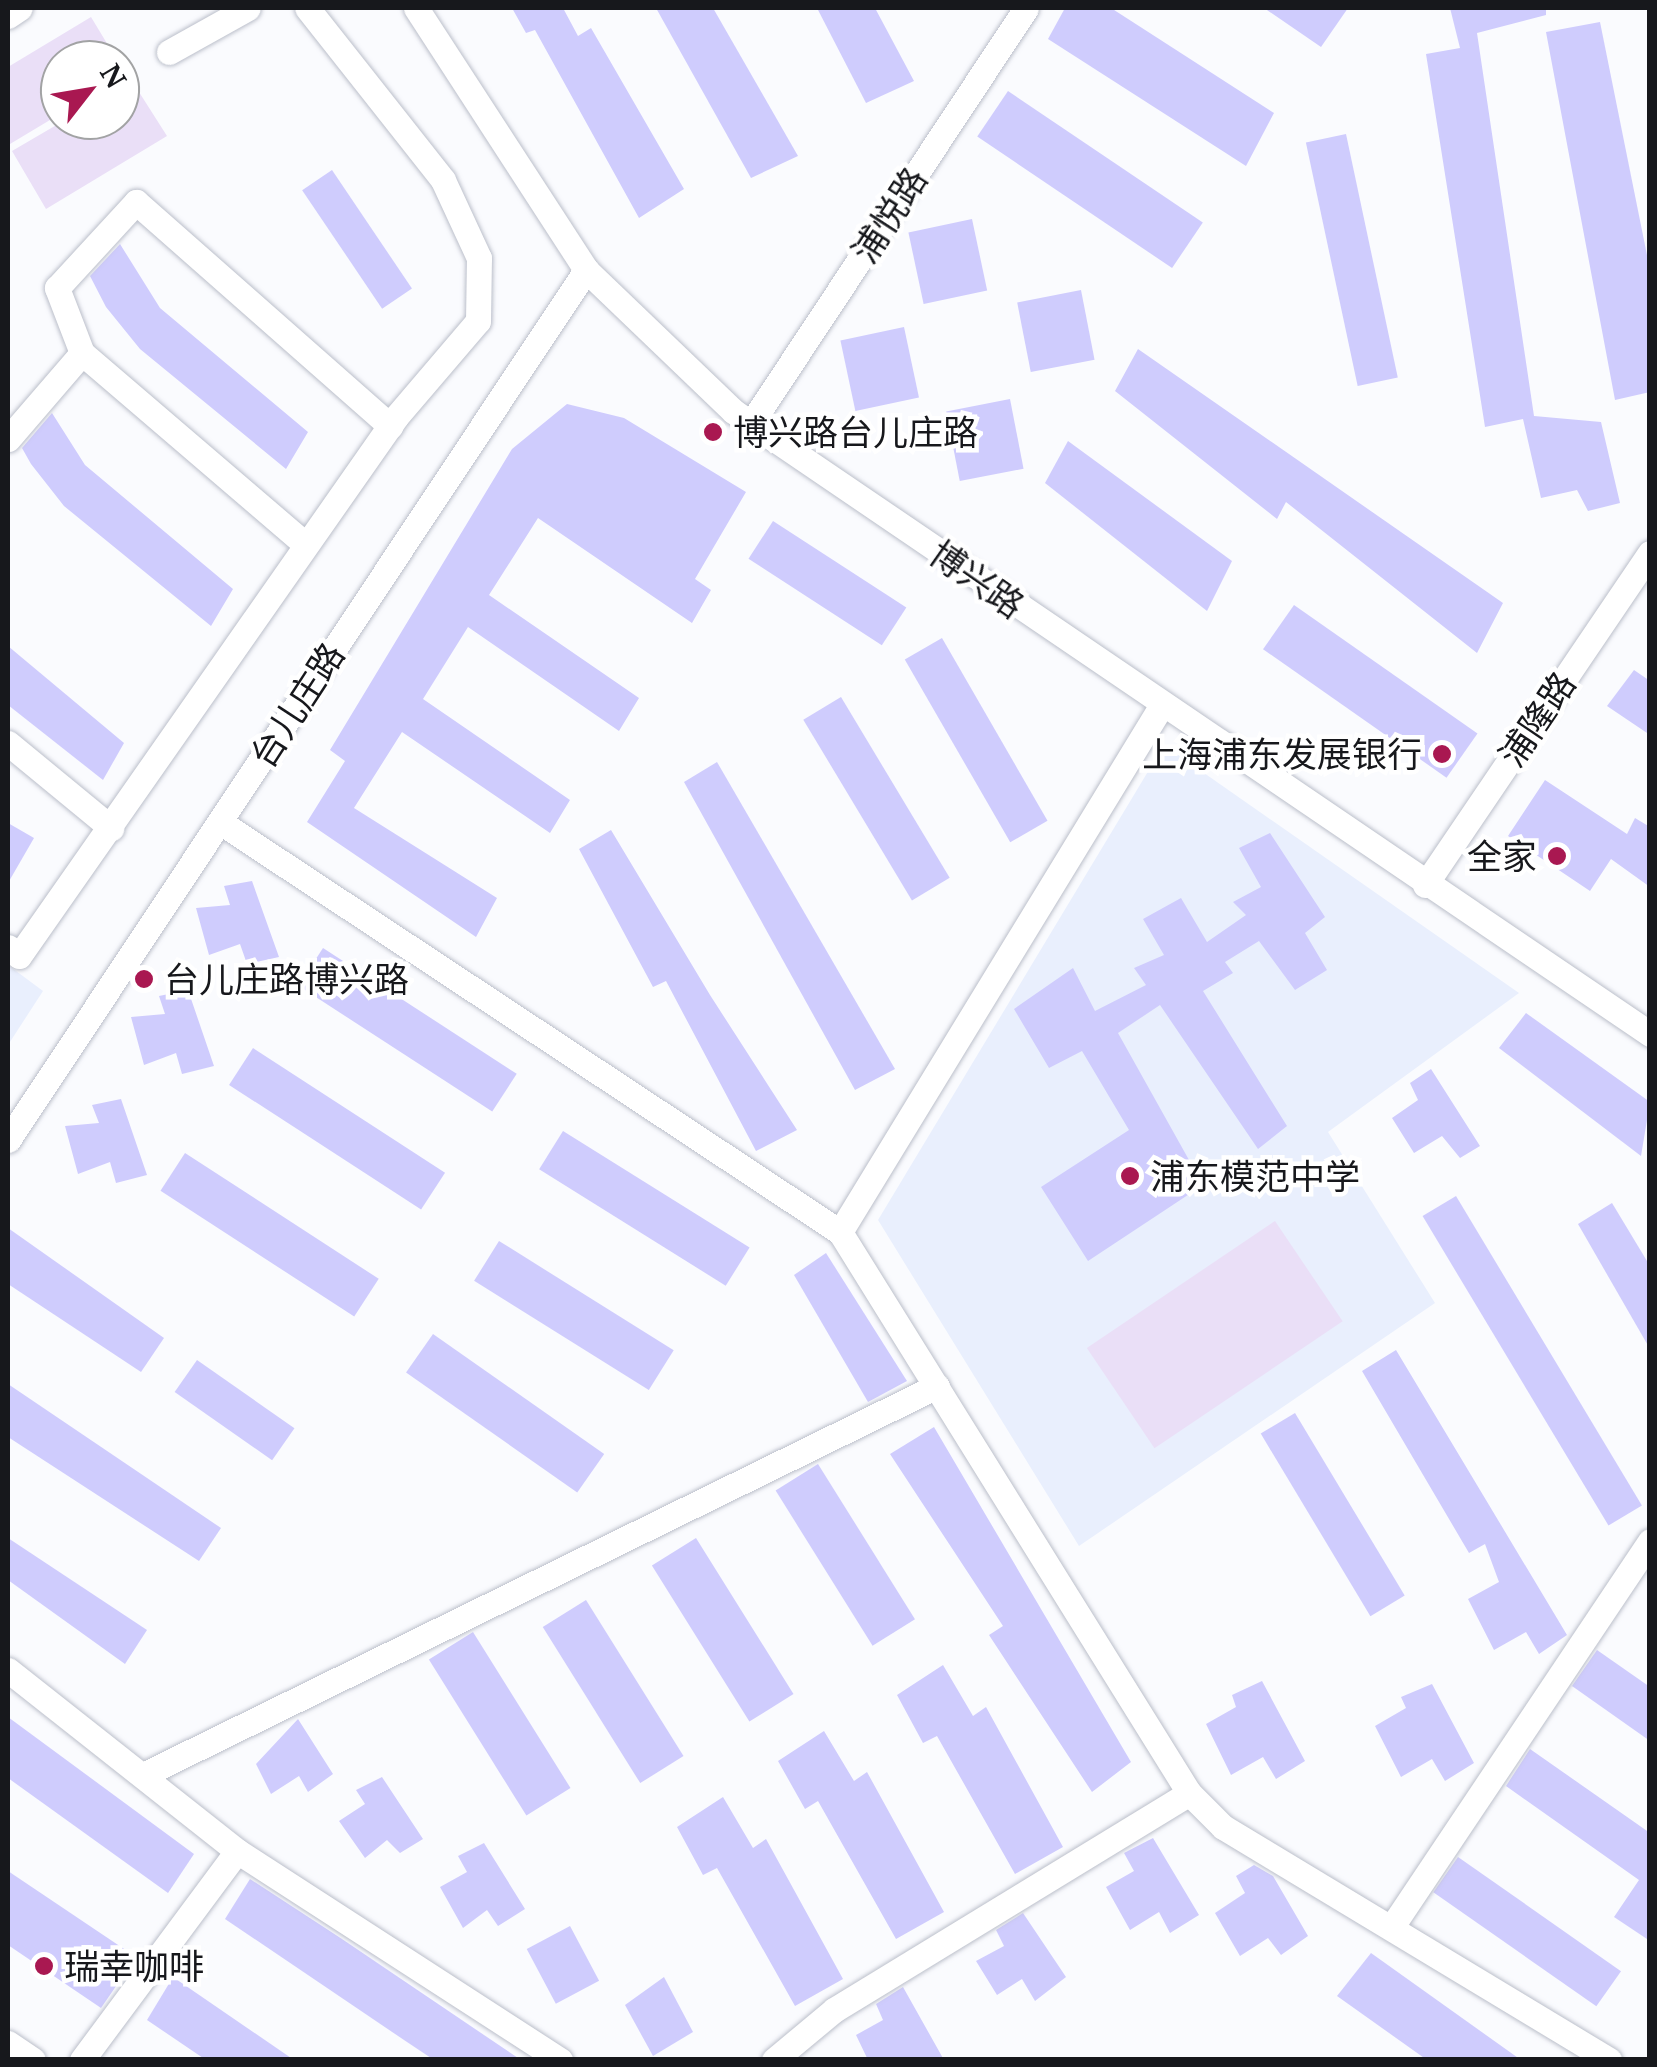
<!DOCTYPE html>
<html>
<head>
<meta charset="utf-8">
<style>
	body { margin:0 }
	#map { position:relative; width:1657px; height:2067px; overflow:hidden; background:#fafbfe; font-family:"Noto Serif","Noto Sans SC",serif }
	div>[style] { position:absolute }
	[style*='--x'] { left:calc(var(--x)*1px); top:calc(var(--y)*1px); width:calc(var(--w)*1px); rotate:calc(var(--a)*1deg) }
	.built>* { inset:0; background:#e9effd }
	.green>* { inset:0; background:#eadff7; transform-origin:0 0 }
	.building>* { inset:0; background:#cfccfd; transform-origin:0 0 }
	.roads { filter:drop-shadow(0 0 2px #bbbfca) drop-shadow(0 0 2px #bbbfca) }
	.minor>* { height:25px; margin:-12.5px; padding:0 12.5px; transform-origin:12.5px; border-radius:12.5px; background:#fff }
	.dots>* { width:28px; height:28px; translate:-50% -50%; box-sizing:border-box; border:5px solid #fff; border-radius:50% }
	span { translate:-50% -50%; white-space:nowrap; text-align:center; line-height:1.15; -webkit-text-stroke:9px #fff; paint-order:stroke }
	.street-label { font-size:35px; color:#17181c }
	.poi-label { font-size:35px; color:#17181c }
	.left { translate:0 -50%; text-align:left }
	.right { translate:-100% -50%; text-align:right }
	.frame { position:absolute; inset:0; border:10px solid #17181c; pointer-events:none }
	.north { position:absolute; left:40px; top:40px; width:100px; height:100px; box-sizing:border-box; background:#fff; border:2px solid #a2a3a4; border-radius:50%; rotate:59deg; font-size:28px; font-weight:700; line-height:40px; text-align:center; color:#17181c }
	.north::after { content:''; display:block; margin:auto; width:35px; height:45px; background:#a91851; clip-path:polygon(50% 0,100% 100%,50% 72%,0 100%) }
</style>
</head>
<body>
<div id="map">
	<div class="built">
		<div style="clip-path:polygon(1164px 745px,1519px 993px,1328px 1132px,1435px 1303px,1079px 1546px,878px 1220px)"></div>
		<div style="clip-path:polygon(8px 965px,43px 991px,8px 1045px)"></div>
	</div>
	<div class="green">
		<div style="clip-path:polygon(91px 17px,117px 60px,60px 60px,60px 114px,10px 144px,8px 67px)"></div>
		<div style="clip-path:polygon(132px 81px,167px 136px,46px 209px,12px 151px,65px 120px,120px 120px,120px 88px)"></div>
		<div style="left:1275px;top:1221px;width:121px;height:227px;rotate:56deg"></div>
	</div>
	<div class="building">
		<div style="clip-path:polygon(512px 8px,563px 8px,578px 36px,591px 28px,684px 189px,639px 218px,535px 30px,526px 33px)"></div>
		<div style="clip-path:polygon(656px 8px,713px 8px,798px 156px,751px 178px)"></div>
		<div style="clip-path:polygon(817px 8px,875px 8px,914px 81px,866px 103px)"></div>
		<div style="clip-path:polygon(1065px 8px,1111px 8px,1274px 113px,1246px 166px,1048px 39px)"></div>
		<div style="clip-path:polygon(1264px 8px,1348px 8px,1321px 47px)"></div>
		<div style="clip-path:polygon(1450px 8px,1546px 8px,1546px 15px,1477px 33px,1534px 416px,1601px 422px,1620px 503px,1588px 511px,1577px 490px,1541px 498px,1523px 419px,1485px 427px,1426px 54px,1460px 48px)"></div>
		<div style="clip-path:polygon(1600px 22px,1650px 270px,1650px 392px,1615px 400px,1546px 32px)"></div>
		<div style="left:1008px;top:91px;width:235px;height:55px;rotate:34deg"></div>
		<div style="left:1346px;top:134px;width:249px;height:41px;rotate:78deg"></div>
		<div style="left:332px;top:170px;width:143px;height:36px;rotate:56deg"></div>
		<div style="left:972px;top:219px;width:73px;height:65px;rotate:78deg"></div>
		<div style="clip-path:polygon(120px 244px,160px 308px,308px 432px,286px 469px,140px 349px,106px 307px,90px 276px)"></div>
		<div style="left:1081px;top:290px;width:71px;height:65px;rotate:79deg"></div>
		<div style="left:904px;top:327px;width:72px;height:65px;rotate:78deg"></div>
		<div style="clip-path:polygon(1138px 349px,1503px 603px,1477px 653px,1286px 502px,1277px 519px,1115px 391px)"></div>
		<div style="left:1010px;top:399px;width:71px;height:65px;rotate:79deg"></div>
		<div style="clip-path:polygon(567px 404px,624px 418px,746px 492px,695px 579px,711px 590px,692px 623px,538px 518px,489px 595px,639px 698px,619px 731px,468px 627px,423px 699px,570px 800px,550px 833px,402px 732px,354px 808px,497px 898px,476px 937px,307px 822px,345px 761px,330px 750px,512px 449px)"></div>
		<div style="clip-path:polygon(52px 413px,85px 465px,233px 589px,211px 626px,64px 506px,31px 464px,22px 448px)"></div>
		<div style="clip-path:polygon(1068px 441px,1232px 561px,1207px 611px,1045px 483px)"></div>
		<div style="left:773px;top:521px;width:159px;height:45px;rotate:33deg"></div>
		<div style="left:1294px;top:605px;width:224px;height:54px;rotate:35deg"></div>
		<div style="left:942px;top:638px;width:211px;height:43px;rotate:60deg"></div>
		<div style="clip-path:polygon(8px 646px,124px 743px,103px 780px,8px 705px)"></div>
		<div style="clip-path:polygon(1634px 670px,1650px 681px,1650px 735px,1607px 706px)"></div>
		<div style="left:841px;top:697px;width:211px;height:44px;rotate:59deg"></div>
		<div style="clip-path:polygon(717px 762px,895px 1069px,855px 1090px,684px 782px)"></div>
		<div style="clip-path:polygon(1545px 780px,1627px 834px,1635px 818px,1650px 827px,1650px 887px,1611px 859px,1590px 891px,1508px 836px)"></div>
		<div style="clip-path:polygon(8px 823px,34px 838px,8px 883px)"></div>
		<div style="clip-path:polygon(611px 830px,710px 995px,797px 1130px,756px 1151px,666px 981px,653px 987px,579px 849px)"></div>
		<div style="clip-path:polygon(1270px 833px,1325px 917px,1305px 933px,1327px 970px,1295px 990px,1259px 941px,1225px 962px,1233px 973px,1203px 991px,1287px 1126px,1258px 1149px,1160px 1005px,1118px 1033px,1203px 1185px,1088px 1261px,1041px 1187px,1129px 1130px,1082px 1051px,1049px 1068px,1014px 1009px,1073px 968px,1095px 1011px,1146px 985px,1134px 968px,1164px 955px,1143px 919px,1181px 898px,1207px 942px,1246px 915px,1233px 902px,1261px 887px,1239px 848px)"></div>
		<div style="clip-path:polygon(252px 881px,279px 957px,247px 964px,240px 944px,209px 955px,196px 908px,230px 905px,224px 886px)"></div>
		<div style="left:323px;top:948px;width:231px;height:45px;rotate:33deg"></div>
		<div style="clip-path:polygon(188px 990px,214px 1066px,182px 1074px,176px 1053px,144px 1065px,131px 1017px,165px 1014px,159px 996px)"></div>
		<div style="clip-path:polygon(1526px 1013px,1650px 1102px,1641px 1156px,1499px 1048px)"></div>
		<div style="left:253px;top:1048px;width:229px;height:44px;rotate:33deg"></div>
		<div style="clip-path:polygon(1431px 1069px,1480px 1146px,1460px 1158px,1442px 1136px,1414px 1153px,1392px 1118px,1418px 1100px,1410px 1083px)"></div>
		<div style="clip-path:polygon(121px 1099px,147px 1175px,116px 1183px,110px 1162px,78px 1174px,65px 1126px,99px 1123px,92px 1105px)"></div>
		<div style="left:563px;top:1131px;width:220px;height:45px;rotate:32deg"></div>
		<div style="left:185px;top:1153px;width:231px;height:45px;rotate:33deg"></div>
		<div style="left:1456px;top:1196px;width:361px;height:39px;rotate:59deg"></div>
		<div style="clip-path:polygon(1612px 1203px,1650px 1266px,1650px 1349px,1578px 1224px)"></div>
		<div style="clip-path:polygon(8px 1228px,164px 1338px,141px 1372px,8px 1284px)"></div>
		<div style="left:499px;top:1241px;width:206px;height:47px;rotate:32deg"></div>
		<div style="clip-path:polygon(826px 1253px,907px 1381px,868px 1402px,794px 1275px)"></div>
		<div style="left:433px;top:1334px;width:209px;height:47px;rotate:35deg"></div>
		<div style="clip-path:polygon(1396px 1350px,1567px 1635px,1539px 1654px,1526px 1632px,1494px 1650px,1468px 1599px,1499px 1582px,1485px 1544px,1469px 1553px,1362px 1371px)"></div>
		<div style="left:197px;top:1360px;width:119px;height:39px;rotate:35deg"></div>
		<div style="clip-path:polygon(8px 1384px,221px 1528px,199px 1561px,8px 1437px)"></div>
		<div style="left:1295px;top:1413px;width:213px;height:40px;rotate:59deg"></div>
		<div style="clip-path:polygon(934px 1427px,1131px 1762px,1092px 1792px,989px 1635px,1003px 1626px,890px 1454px)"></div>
		<div style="left:818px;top:1464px;width:183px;height:50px;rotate:58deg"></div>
		<div style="clip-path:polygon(8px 1538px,147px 1630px,125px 1664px,8px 1580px)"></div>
		<div style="left:696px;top:1538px;width:184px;height:52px;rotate:58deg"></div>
		<div style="left:586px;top:1600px;width:184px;height:51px;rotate:58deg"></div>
		<div style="left:473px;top:1632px;width:184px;height:52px;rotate:58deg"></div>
		<div style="clip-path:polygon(1597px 1650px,1650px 1687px,1650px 1741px,1572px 1686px)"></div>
		<div style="clip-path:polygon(943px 1665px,973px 1716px,986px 1707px,1063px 1847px,1015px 1874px,937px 1736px,923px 1743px,897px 1695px)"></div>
		<div style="clip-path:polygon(1262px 1681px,1305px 1761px,1276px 1779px,1263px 1757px,1231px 1775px,1206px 1724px,1236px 1707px,1232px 1695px)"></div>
		<div style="clip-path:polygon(1432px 1684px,1474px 1763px,1445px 1781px,1432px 1759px,1401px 1777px,1375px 1726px,1406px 1708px,1401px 1697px)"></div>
		<div style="clip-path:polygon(8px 1717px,194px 1854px,168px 1893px,8px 1778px)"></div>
		<div style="clip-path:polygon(298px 1719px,333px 1774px,308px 1792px,299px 1776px,271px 1794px,256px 1764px)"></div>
		<div style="clip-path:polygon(824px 1731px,854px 1781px,867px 1772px,944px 1912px,896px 1939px,818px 1801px,805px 1809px,778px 1761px)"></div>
		<div style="clip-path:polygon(1530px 1749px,1650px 1833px,1650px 1941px,1614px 1917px,1639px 1880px,1506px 1786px)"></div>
		<div style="clip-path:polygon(382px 1777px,423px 1839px,400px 1853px,387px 1840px,365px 1858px,339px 1821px,365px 1804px,356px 1790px)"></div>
		<div style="clip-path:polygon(723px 1797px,753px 1848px,766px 1839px,843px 1979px,795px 2006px,717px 1868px,703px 1875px,677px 1827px)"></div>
		<div style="clip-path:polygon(1153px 1838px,1199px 1915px,1170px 1933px,1159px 1912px,1130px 1930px,1106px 1887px,1134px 1871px,1124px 1853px)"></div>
		<div style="clip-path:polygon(484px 1843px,525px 1909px,498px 1926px,487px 1910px,463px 1928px,440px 1887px,467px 1872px,458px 1856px)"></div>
		<div style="left:1458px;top:1857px;width:199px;height:43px;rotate:35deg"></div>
		<div style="clip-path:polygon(1254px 1865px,1273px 1876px,1308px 1936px,1281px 1955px,1268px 1938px,1240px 1956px,1215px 1913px,1245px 1893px,1236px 1876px)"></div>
		<div style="clip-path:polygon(8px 1871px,136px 1957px,101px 2008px,8px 1945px)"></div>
		<div style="clip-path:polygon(250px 1879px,342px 1939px,521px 2060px,434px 2060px,404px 2040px,225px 1919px)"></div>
		<div style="clip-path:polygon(1023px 1913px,1066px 1977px,1035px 2001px,1022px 1979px,997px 1995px,976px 1961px,1004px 1946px,996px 1930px)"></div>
		<div style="left:570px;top:1926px;width:62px;height:49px;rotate:62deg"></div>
		<div style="clip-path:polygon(1371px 1953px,1521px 2060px,1427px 2060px,1337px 1996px)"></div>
		<div style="clip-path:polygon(173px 1977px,294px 2060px,206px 2060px,147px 2020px)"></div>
		<div style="clip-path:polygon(664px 1977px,693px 2032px,653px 2056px,625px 2005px)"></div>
		<div style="clip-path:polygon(903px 1987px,944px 2060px,868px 2060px,856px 2035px,883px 2020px,876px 2004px)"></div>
	</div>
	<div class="roads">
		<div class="minor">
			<div style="--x:416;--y:8;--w:312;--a:57"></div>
			<div style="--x:586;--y:270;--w:204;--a:43.8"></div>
			<div style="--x:733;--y:411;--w:1109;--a:34.19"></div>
			<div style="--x:8;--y:16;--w:14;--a:-34"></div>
			<div style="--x:169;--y:52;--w:90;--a:-29.1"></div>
			<div style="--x:82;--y:353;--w:70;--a:-111"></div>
			<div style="--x:57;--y:288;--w:117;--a:-47.4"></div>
			<div style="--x:136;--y:202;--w:339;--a:41.4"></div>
			<div style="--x:752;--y:422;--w:496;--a:-56.5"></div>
			<div style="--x:8;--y:439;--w:113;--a:-49.3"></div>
			<div style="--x:82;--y:353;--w:294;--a:40.6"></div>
			<div style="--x:8;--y:743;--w:134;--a:39.5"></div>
			<div style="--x:220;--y:822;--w:743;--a:33.48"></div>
			<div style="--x:840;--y:1232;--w:661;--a:58.11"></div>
			<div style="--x:1189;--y:1793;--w:48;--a:45"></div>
			<div style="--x:1223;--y:1827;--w:451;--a:31.1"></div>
			<div style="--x:1425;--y:885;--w:401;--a:-55.9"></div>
			<div style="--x:8;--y:947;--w:14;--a:39"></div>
			<div style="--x:19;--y:956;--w:658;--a:-55.03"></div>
			<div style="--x:396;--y:417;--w:126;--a:-49.5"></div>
			<div style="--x:478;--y:321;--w:63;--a:-89.1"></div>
			<div style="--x:479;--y:258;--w:86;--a:-114.8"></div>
			<div style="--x:443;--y:180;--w:219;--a:-128.3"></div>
			<div style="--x:8;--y:1140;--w:1045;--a:-56.4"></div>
			<div style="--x:840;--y:1232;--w:614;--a:-58.59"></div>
			<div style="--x:8;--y:1670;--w:292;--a:38.3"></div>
			<div style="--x:237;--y:1851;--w:385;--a:32.9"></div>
			<div style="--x:143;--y:1775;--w:884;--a:-26.1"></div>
			<div style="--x:1393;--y:1925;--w:462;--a:-56.2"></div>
			<div style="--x:8;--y:2043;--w:30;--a:34"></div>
			<div style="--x:82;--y:2060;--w:260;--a:-53.4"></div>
			<div style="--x:774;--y:2060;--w:78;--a:-39.8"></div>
			<div style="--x:834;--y:2010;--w:416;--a:-31.4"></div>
		</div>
	</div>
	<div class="dots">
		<div style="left:713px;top:432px;background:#a91851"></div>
		<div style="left:1442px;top:754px;background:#a91851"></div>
		<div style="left:1557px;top:856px;background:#a91851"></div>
		<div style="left:144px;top:979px;background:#a91851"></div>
		<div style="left:1130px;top:1176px;background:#a91851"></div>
		<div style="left:44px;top:1966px;background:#a91851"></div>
	</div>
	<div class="street-label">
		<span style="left:889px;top:215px;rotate:-57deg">浦悦路</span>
		<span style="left:977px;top:579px;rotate:35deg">博兴路</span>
		<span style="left:297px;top:705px;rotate:-57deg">台儿庄路</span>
		<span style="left:1537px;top:719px;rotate:-56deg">浦隆路</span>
	</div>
	<div class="poi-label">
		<span class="left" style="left:733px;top:432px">博兴路台儿庄路</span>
		<span class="right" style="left:1422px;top:754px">上海浦东发展银行</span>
		<span class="right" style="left:1537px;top:856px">全家</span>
		<span class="left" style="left:164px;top:979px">台儿庄路博兴路</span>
		<span class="left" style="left:1150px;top:1176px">浦东模范中学</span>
		<span class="left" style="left:64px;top:1966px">瑞幸咖啡</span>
	</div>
	<div class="frame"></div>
	<div class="north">N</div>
</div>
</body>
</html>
